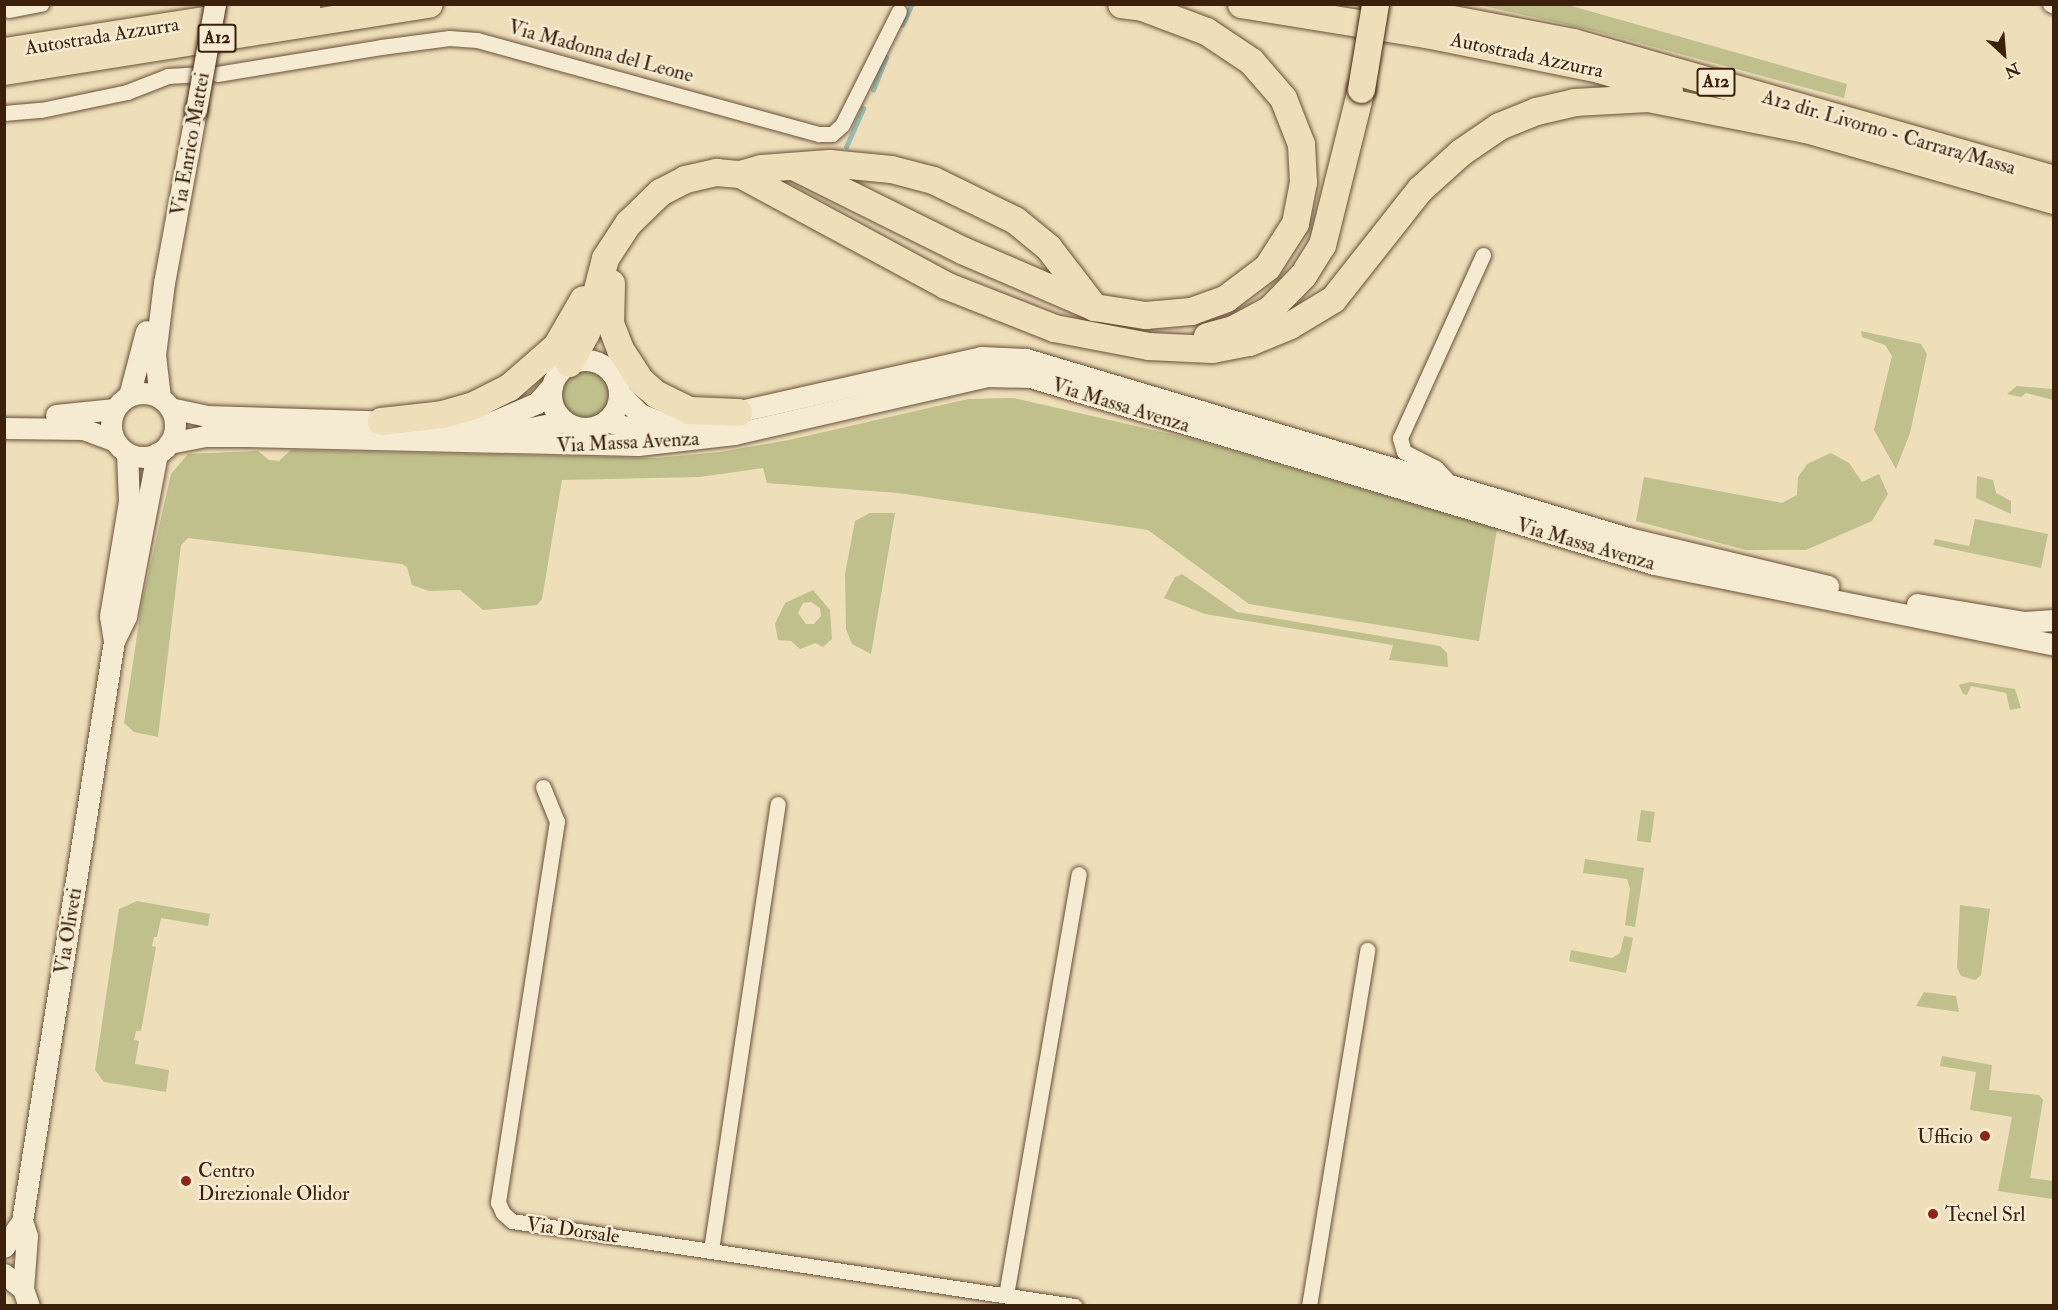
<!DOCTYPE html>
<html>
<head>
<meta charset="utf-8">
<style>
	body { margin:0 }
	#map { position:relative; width:2058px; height:1310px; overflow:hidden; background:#efdeba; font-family:"IM FELL Double Pica",serif }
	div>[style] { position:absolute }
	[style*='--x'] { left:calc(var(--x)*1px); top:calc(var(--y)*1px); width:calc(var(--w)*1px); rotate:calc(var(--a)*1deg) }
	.green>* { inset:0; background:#bfc08c; transform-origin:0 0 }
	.round { border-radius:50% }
	.stream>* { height:4.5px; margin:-2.25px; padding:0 2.25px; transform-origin:2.25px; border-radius:2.25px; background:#9abcb1 }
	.roads { filter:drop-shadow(0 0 2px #685038) drop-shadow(0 0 2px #685038) }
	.minor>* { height:15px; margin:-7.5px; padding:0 7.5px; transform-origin:7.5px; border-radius:7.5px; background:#f5ead2 }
	.secondary>* { height:21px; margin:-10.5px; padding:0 10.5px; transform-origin:10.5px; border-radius:10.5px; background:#f5ead2 }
	.secondary>.ring { margin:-10.5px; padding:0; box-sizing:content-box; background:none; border:21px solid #f5ead2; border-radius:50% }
	.motorway>* { height:27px; margin:-13.5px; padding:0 13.5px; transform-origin:13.5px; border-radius:13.5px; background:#efdeba }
	.bridges { filter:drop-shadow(0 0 2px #3b210c) drop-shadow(0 0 2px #3b210c) }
	.secondary-bridge>* { height:21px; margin:-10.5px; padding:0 10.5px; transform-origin:10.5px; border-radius:10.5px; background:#f5ead2 }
	.motorway-bridge>* { height:27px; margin:-13.5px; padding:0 13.5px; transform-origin:13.5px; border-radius:13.5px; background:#efdeba }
	.dots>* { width:16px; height:16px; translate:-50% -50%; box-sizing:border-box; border:3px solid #f5ead2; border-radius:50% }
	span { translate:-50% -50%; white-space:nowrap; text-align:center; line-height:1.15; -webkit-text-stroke:5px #f5ead2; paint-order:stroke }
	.shield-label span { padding:2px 4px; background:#f5ead2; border:2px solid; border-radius:4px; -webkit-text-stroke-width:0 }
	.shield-label { font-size:18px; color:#3b210c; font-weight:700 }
	.street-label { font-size:20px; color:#3b210c }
	.poi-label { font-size:20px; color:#3b210c }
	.right { translate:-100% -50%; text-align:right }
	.left { translate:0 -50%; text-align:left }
	.frame { position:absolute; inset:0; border:6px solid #3b210c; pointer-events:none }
	.north { position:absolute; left:1974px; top:24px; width:60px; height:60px; -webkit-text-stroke:4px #f5ead2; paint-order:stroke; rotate:154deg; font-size:16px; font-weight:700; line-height:24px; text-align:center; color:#3b210c }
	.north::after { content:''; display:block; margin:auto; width:21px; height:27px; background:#3b210c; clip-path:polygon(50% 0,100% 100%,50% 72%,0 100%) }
</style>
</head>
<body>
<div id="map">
	<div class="green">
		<div style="clip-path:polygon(1479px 5px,1568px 5px,1847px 84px,1844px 98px,1587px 29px)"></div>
		<div style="clip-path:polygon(1861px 331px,1921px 344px,1927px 354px,1910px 433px,1896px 469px,1874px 430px,1892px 356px,1885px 345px,1862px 337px)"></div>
		<div class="round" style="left:558px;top:367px;width:52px;height:52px"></div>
		<div style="clip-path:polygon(2017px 386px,2053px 389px,2053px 400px,2026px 393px,2021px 397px,2007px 394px)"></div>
		<div style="clip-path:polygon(1014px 398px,1192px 439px,1497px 529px,1479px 641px,1249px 604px,1148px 530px,898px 493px,767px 483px,763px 468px,700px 477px,562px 480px,542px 599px,537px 605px,483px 610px,460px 590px,429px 591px,412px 585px,407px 567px,402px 564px,188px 538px,181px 545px,158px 737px,134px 732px,124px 723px,142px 602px,171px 474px,188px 454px,258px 451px,269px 460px,279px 461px,291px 450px,656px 458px,720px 452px,789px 440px,968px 399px)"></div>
		<div style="clip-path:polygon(1831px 453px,1849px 463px,1862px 482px,1879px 474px,1888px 494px,1872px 521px,1806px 550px,1746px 550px,1636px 521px,1644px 477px,1782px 503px,1797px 495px,1798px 477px,1807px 464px)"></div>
		<div style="clip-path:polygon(1977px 476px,1993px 480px,1996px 493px,2011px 501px,2011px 514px,1976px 498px)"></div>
		<div style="clip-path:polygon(870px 513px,895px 513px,871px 654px,852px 644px,846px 629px,845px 574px,855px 521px)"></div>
		<div style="clip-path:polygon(1975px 519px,2048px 534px,2041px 568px,1933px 545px,1935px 539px,1969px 546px)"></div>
		<div style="clip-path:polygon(1182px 574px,1237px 612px,1440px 646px,1447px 653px,1448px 667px,1389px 660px,1393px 645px,1205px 614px,1164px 598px,1175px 577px)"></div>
		<div style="clip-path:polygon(evenodd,813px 590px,830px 610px,832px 639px,823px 647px,815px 643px,800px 649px,791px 641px,778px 640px,775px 624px,785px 603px,813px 590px,811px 602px,820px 608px,821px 616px,814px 624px,806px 624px,798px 613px,803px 603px,811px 602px)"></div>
		<div style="clip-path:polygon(1970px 682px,2015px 689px,2021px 708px,2010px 710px,2006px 693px,1971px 686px,1967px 695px,1963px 694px,1959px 685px)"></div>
		<div style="left:1641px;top:810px;width:14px;height:31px;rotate:8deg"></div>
		<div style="clip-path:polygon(1585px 859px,1644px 868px,1635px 927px,1625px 925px,1630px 889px,1627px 879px,1583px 873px)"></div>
		<div style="clip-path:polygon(137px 901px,210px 914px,208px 926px,161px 918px,157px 937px,154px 937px,152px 946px,156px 947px,141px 1031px,136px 1031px,134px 1040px,139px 1041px,135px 1064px,169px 1070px,166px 1092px,104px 1082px,95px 1070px,119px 909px)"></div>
		<div style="clip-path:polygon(1960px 905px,1990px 909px,1981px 975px,1975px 980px,1961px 976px,1957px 968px)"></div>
		<div style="clip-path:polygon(1624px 936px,1633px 938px,1626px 973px,1569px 961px,1571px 950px,1612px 958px,1620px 953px)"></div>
		<div style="clip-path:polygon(1924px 992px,1956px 996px,1959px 1012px,1916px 1006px)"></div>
		<div style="clip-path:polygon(1942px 1056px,1992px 1065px,1989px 1090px,2039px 1095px,2043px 1100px,2030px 1178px,2053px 1181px,2053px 1199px,1998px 1191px,2012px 1117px,1970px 1110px,1976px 1072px,1940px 1066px)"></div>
	</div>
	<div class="stream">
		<div style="--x:902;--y:25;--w:23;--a:-65"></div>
		<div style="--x:873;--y:90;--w:35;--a:-68"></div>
		<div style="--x:846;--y:147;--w:42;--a:-65.9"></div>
	</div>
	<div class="roads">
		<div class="minor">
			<div style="--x:2050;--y:4;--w:4;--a:27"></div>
			<div style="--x:9;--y:10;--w:33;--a:-11"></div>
			<div style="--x:217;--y:74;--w:166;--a:-9.3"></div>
			<div style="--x:381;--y:47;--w:69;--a:-7.5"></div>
			<div style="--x:449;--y:38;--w:28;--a:4"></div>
			<div style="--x:477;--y:40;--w:355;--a:15.4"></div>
			<div style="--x:819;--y:134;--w:13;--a:0"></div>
			<div style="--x:832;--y:134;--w:13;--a:-42"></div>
			<div style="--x:842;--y:125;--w:127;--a:-63.4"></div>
			<div style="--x:4;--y:113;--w:37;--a:-5"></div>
			<div style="--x:41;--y:110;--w:88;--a:-11.8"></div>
			<div style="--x:127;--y:92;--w:44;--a:-21.3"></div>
			<div style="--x:168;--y:76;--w:22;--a:-3"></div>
			<div style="--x:1452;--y:485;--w:23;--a:-133"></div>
			<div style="--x:1436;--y:468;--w:36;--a:-153"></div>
			<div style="--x:1404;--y:452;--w:15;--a:-106"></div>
			<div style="--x:1400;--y:438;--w:201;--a:-65.6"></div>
			<div style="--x:543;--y:787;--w:37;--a:68"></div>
			<div style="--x:557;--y:821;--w:386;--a:98.8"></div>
			<div style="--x:498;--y:1202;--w:12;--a:66"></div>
			<div style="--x:503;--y:1213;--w:12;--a:42"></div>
			<div style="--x:512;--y:1221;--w:569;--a:8.59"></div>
			<div style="--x:711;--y:1250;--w:451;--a:-81.5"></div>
			<div style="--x:1006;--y:1295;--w:427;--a:-80.2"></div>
			<div style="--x:1309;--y:1306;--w:361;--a:-80.7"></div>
		</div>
		<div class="secondary">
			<div class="ring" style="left:551px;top:360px;width:47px;height:47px"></div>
			<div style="--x:619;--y:393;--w:30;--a:45"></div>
			<div style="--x:640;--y:414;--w:28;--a:21"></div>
			<div style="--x:666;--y:424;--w:16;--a:0"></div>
			<div style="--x:682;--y:424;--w:306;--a:-12.6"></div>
			<div style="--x:981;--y:357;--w:45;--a:2.5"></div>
			<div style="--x:1026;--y:359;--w:628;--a:16.56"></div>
			<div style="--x:1628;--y:538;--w:206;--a:13.5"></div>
			<div class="ring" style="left:111px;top:393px;width:43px;height:43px"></div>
			<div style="--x:129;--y:396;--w:67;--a:-75.3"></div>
			<div style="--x:160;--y:398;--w:43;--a:-96.6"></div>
			<div style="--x:155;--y:355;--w:73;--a:-82.9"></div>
			<div style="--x:164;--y:283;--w:176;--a:-79.5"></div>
			<div style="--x:170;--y:408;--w:38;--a:12"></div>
			<div style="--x:207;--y:416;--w:190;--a:1.8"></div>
			<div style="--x:56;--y:415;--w:59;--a:-5.8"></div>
			<div style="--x:606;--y:421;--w:53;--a:16.4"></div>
			<div style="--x:428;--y:424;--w:62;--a:-0.9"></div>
			<div style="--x:490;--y:423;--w:51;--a:-23.1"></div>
			<div style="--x:537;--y:403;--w:23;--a:-49"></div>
			<div style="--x:4;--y:428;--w:79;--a:0.7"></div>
			<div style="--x:83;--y:429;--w:33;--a:20"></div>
			<div style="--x:493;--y:436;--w:73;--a:-11.9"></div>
			<div style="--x:169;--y:443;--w:37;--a:-11"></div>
			<div style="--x:205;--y:436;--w:40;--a:0"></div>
			<div style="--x:245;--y:436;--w:393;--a:1.3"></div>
			<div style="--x:638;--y:445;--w:97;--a:-6.5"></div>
			<div style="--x:734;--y:434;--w:260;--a:-12.9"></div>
			<div style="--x:987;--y:376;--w:43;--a:1.3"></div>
			<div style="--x:1030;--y:377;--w:651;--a:16.68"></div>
			<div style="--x:1654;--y:564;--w:408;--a:11.4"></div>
			<div style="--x:1917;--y:604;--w:109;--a:9.5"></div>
			<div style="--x:2024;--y:622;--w:30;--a:-4"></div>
			<div style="--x:114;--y:641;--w:25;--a:-99"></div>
			<div style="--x:110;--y:616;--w:117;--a:-80.6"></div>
			<div style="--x:129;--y:501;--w:48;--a:-92.4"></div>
			<div style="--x:4;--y:1247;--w:32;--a:-55"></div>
			<div style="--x:4;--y:1274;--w:24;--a:38"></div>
			<div style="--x:23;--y:1289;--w:18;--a:71"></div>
			<div style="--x:23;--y:1289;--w:53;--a:-85.7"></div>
			<div style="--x:27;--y:1236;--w:16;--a:-108"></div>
			<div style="--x:22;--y:1221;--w:587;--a:-80.99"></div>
			<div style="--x:114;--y:641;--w:28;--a:-64"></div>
			<div style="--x:126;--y:616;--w:166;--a:-79.2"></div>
		</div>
		<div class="motorway">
			<div style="--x:1241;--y:4;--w:187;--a:9.2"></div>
			<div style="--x:1426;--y:34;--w:177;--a:11.4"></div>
			<div style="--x:1599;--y:69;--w:73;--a:16.7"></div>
			<div style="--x:1374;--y:4;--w:203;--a:10.8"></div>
			<div style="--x:1573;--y:42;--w:500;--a:15.9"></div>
			<div style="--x:4;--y:51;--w:306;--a:-8.8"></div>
			<div style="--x:4;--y:71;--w:430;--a:-9"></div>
			<div style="--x:1792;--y:125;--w:273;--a:16"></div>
			<div style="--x:793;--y:166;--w:189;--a:26.4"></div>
			<div style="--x:962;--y:250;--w:142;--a:23.3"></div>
			<div style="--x:740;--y:174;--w:22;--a:-16"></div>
			<div style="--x:761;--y:168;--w:68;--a:-4.2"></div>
			<div style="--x:829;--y:163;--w:62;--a:5.5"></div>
			<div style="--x:891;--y:169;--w:43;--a:14.7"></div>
			<div style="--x:933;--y:180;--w:91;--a:26"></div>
			<div style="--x:1015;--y:220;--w:43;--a:39.3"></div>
			<div style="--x:1048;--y:247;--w:76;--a:52.5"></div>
			<div style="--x:1094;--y:307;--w:52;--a:8.9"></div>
			<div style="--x:1145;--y:315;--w:46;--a:-5"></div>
			<div style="--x:1191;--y:311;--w:37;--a:-20"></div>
			<div style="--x:1226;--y:298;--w:51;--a:-37.1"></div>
			<div style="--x:1267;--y:267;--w:52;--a:-57.5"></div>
			<div style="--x:1295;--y:223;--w:42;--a:-79"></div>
			<div style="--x:1303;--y:182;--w:38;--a:-93"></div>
			<div style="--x:1301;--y:144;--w:49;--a:-111.4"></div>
			<div style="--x:1283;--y:98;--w:49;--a:-130.9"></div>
			<div style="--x:1251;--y:61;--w:54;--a:-146.3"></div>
			<div style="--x:1206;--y:31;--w:68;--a:-159.4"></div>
			<div style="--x:1142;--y:7;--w:21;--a:-172"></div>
			<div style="--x:611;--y:283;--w:40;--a:91.4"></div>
			<div style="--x:610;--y:323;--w:28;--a:69"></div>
			<div style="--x:620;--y:349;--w:38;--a:57"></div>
			<div style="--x:641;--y:381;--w:20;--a:41"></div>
			<div style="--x:656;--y:394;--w:37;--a:26"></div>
			<div style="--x:689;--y:410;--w:49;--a:2.3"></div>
			<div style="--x:1207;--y:336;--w:27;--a:-15"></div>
			<div style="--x:1233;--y:329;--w:42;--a:-28.4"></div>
			<div style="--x:1270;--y:309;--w:47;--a:-45.9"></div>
			<div style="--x:1303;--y:275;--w:36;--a:-58"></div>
			<div style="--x:1322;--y:245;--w:161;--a:-76"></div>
			<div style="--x:569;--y:363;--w:35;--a:-61"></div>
			<div style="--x:586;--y:332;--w:76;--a:-75.6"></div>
			<div style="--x:605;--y:258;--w:42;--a:-56.7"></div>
			<div style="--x:628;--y:223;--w:45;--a:-44.1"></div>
			<div style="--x:660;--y:192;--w:28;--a:-27"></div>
			<div style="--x:685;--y:179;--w:32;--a:-13"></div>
			<div style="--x:716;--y:172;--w:24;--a:5"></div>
			<div style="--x:740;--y:174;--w:233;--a:28.4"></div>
			<div style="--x:945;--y:285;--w:117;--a:21.5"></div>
			<div style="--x:1054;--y:328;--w:96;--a:10.8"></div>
			<div style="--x:1148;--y:346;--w:64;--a:2.7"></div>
			<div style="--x:1212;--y:349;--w:38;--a:-11"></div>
			<div style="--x:1249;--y:342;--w:44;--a:-22.5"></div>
			<div style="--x:1290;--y:325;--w:50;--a:-31.2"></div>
			<div style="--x:1333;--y:299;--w:140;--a:-51.7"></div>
			<div style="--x:1420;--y:189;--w:55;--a:-42.1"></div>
			<div style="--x:1461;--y:152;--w:46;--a:-34.4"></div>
			<div style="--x:1499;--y:126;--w:40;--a:-22"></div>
			<div style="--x:1536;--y:111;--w:39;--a:-13"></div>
			<div style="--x:1574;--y:102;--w:74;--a:-3.1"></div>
			<div style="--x:1648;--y:98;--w:164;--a:11.2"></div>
			<div style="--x:381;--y:421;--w:61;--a:-6.5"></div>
			<div style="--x:442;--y:414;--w:32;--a:-16"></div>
			<div style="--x:473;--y:405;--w:40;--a:-26.6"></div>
			<div style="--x:509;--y:387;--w:62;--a:-41.1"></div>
			<div style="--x:556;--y:346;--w:54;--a:-60.1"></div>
		</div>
	</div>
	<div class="bridges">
		<div class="secondary-bridge">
			<div style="--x:196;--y:110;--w:108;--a:-79.8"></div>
		</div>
		<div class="motorway-bridge">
			<div style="--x:1361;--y:89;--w:86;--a:-80.6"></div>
		</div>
	</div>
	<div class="dots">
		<div style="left:1985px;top:1136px;background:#8f2418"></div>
		<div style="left:186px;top:1181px;background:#8f2418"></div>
		<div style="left:1933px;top:1214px;background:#8f2418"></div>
	</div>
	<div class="shield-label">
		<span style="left:217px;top:38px">A12</span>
		<span style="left:1716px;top:82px">A12</span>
	</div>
	<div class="street-label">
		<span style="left:102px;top:36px;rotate:-9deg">Autostrada Azzurra</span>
		<span style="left:601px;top:51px;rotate:15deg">Via Madonna del Leone</span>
		<span style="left:1527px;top:55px;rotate:12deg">Autostrada Azzurra</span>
		<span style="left:1889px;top:132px;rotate:16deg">A12 dir. Livorno - Carrara/Massa</span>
		<span style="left:190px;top:144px;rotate:-80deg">Via Enrico Mattei</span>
		<span style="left:1121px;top:405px;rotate:17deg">Via Massa Avenza</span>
		<span style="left:628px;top:442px;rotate:-3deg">Via Massa Avenza</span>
		<span style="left:1586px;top:544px;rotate:16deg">Via Massa Avenza</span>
		<span style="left:68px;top:931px;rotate:-81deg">Via Oliveti</span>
		<span style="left:573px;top:1230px;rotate:8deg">Via Dorsale</span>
	</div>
	<div class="poi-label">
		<span class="right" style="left:1973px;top:1136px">Ufficio</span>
		<span class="left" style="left:198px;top:1182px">Centro<br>Direzionale Olidor</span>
		<span class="left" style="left:1945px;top:1214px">Tecnel Srl</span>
	</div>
	<div class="frame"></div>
	<div class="north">N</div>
</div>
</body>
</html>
